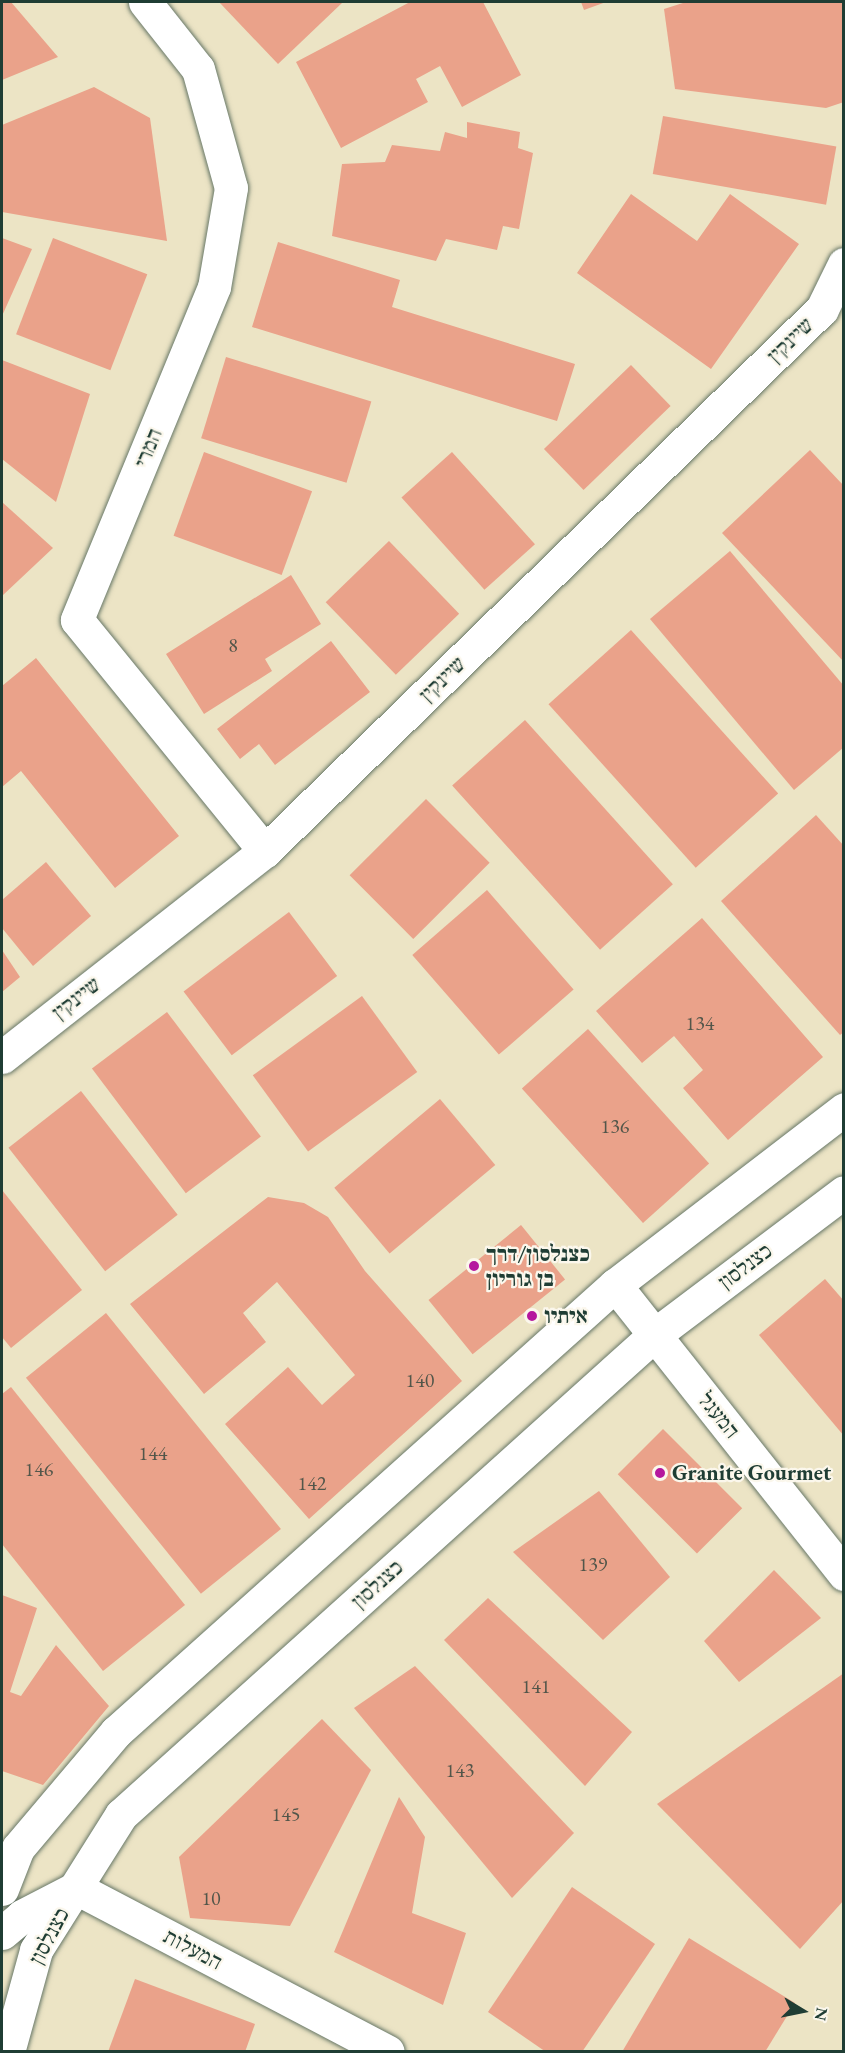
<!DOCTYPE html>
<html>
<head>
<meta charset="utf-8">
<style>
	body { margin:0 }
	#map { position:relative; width:845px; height:2053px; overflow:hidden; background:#ece4c5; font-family:"EB Garamond","Frank Ruhl Libre",serif }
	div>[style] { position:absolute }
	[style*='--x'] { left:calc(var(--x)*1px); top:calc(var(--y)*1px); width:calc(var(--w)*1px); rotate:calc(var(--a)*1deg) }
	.building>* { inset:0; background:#eaa28a; transform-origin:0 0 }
	.roads { filter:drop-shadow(0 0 2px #677767) drop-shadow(0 0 2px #677767) }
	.minor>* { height:33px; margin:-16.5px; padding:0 16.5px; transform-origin:16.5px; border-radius:16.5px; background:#fff }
	.tertiary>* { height:33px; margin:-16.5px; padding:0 16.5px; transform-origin:16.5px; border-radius:16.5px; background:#fff }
	.dots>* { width:16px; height:16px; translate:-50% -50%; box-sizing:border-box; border:3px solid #fbf7ec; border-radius:50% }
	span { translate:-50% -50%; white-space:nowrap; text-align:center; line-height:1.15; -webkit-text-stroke:4.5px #fbf7ec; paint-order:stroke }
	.number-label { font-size:20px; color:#52564a }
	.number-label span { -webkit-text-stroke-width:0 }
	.street-label { font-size:22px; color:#1f3d34 }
	.poi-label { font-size:22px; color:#1f3d34; font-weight:700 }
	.left { translate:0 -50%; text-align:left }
	.frame { position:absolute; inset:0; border:3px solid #1f3d34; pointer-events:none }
	.north { position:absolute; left:773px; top:1981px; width:60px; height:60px; -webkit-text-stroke:4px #fbf7ec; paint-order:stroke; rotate:100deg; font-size:16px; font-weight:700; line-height:24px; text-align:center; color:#1f3d34 }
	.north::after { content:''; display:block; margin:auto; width:21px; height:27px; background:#1f3d34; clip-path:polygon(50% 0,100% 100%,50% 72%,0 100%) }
</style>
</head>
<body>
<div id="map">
	<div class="building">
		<div style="clip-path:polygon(2px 2px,11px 2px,58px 57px,2px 80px)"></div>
		<div style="clip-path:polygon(219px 2px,340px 2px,342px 3px,278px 64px)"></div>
		<div style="clip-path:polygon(410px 2px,483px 2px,521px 75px,462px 107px,440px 66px,416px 79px,428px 102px,341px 148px,296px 62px)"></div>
		<div style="clip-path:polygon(581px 2px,606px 2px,584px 10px)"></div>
		<div style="clip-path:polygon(686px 2px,844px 2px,844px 102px,826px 108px,675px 89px,664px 9px)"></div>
		<div style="clip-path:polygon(94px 87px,150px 118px,167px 241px,2px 212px,2px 125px)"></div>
		<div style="left:663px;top:116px;width:176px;height:59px;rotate:10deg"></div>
		<div style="clip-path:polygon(467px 122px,520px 132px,518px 148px,533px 153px,519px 229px,503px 226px,497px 250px,446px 239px,436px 261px,332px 236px,342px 164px,385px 162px,392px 145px,440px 151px,445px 132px,467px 138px)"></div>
		<div style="clip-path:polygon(631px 194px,697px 241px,730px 194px,799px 244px,711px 369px,577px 273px)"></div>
		<div style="clip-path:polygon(2px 238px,32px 249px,2px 316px)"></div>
		<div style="left:53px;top:238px;width:101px;height:103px;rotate:21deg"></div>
		<div style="clip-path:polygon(278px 242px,400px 280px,392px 307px,575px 364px,557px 421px,252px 327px)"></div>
		<div style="left:226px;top:357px;width:152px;height:85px;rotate:17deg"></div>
		<div style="clip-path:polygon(2px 360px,90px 394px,56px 502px,2px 459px)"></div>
		<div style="left:631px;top:365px;width:57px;height:121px;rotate:46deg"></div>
		<div style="clip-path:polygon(810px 450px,844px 486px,844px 662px,722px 533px)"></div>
		<div style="left:204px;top:452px;width:115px;height:89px;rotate:20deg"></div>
		<div style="left:452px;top:452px;width:124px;height:68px;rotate:48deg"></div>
		<div style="clip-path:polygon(2px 502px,53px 548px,2px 596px)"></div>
		<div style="left:389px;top:541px;width:101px;height:88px;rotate:46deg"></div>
		<div style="clip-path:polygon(730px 551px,844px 686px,844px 747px,794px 790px,650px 619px)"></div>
		<div style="clip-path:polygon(291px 575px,321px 624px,265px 659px,272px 671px,204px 714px,166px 654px)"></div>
		<div style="left:631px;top:630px;width:220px;height:111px;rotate:48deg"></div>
		<div style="clip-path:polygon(331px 641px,370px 692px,275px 765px,259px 744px,240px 759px,217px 729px)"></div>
		<div style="clip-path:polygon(36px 658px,179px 836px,115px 888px,21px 771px,2px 787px,2px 686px)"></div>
		<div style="left:525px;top:720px;width:221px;height:98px;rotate:48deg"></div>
		<div style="left:426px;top:799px;width:90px;height:108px;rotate:45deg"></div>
		<div style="clip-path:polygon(816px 815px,844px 846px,844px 1032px,840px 1035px,721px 901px)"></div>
		<div style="clip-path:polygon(46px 862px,91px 916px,33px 966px,2px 928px,2px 900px)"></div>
		<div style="left:487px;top:890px;width:132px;height:99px;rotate:49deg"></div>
		<div style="left:289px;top:912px;width:80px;height:132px;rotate:53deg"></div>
		<div style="clip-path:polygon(702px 918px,823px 1057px,728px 1140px,683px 1088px,703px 1070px,674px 1036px,642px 1063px,596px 1011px)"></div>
		<div style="clip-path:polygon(2px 950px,20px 977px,2px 992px)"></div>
		<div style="left:362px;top:996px;width:94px;height:135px;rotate:54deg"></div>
		<div style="left:167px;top:1012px;width:156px;height:94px;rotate:53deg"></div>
		<div style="left:588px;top:1029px;width:181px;height:89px;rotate:48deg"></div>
		<div style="left:81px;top:1091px;width:157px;height:92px;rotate:52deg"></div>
		<div style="left:440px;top:1099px;width:86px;height:138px;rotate:50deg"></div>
		<div style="clip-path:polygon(2px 1190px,82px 1290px,11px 1348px,2px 1337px)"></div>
		<div style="clip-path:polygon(268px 1197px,304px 1203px,328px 1217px,365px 1271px,462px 1381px,309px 1519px,225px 1424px,288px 1367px,322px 1405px,355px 1375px,277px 1282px,243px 1313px,266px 1342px,204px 1394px,130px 1304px)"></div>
		<div style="left:521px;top:1225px;width:70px;height:119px;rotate:51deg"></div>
		<div style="clip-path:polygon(825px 1279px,844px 1301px,844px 1436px,759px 1335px)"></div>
		<div style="left:106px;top:1313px;width:278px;height:103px;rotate:51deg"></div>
		<div style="clip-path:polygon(11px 1387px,185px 1605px,103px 1671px,2px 1544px,2px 1394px)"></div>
		<div style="left:663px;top:1429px;width:112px;height:64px;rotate:45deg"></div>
		<div style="clip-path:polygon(599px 1491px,670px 1577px,603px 1640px,513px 1552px)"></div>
		<div style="clip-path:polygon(774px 1570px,821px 1618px,739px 1682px,704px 1641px)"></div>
		<div style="clip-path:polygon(2px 1595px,37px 1608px,10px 1692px,21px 1696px,56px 1645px,109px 1706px,43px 1785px,2px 1771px)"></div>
		<div style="clip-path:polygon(488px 1598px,632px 1732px,585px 1786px,444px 1640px)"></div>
		<div style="clip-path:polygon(415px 1666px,574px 1833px,512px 1898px,354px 1708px)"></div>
		<div style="clip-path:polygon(844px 1673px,844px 1900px,800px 1949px,657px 1804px)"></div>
		<div style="clip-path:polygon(322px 1719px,371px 1770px,290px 1926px,190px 1918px,179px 1857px)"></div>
		<div style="clip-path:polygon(399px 1797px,425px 1837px,412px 1913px,466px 1933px,443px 2005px,334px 1952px)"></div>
		<div style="clip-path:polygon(572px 1887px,655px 1944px,582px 2052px,546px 2052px,488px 2012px)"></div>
		<div style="clip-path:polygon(689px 1938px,795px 2003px,765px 2052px,622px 2052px)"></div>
		<div style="clip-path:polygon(135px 1979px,255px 2024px,245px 2052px,108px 2052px)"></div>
	</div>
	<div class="roads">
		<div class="minor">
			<div style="--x:145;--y:2;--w:85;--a:51.7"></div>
			<div style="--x:198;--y:69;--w:123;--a:74.5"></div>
			<div style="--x:231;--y:188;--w:100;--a:99.7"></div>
			<div style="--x:214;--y:287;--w:360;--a:112.4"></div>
			<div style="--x:77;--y:620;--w:298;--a:50.9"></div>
			<div style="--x:2;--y:1057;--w:334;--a:-38.1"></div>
			<div style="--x:265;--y:851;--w:777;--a:-44.22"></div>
			<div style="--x:822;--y:309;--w:50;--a:-63.9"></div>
			<div style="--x:615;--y:1285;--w:369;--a:51.6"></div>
			<div style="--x:2;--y:1933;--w:26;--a:-40"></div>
			<div style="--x:22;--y:1916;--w:61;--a:-27.4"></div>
			<div style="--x:76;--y:1888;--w:352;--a:27.7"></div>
		</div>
		<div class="tertiary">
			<div style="--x:2;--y:1889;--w:44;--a:-68.7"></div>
			<div style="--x:18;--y:1848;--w:152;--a:-49.8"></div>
			<div style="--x:116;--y:1732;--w:670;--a:-41.85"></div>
			<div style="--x:615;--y:1285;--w:289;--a:-37.5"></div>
			<div style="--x:8;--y:2052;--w:106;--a:-74.6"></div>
			<div style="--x:36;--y:1950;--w:160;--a:-57.8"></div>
			<div style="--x:121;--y:1815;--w:716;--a:-42"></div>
			<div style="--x:653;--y:1336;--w:239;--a:-37"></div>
		</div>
	</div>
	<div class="dots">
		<div style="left:474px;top:1266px;background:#b5179e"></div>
		<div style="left:532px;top:1316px;background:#b5179e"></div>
		<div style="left:660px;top:1473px;background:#b5179e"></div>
	</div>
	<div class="number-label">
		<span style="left:233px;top:645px">8</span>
		<span style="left:700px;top:1023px">134</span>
		<span style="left:615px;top:1126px">136</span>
		<span style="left:420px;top:1380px">140</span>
		<span style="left:153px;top:1453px">144</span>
		<span style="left:39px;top:1469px">146</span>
		<span style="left:312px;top:1483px">142</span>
		<span style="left:593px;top:1564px">139</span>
		<span style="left:536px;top:1686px">141</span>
		<span style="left:460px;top:1770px">143</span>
		<span style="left:286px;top:1814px">145</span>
		<span style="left:211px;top:1898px">10</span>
	</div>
	<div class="street-label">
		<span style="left:790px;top:340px;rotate:-44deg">שיינקין</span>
		<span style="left:148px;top:448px;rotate:-68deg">המרי</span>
		<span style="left:442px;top:679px;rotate:-44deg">שיינקין</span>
		<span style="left:76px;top:998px;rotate:-38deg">שיינקין</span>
		<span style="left:745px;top:1266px;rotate:-37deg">כצנלסון</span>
		<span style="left:719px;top:1415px;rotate:51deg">המעגל</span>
		<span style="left:377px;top:1584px;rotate:-42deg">כצנלסון</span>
		<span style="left:49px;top:1936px;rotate:-62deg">כצנלסון</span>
		<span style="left:193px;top:1949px;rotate:28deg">המעלות</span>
	</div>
	<div class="poi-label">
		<span class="left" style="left:486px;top:1266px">כצנלסון/דרך<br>בן גוריון</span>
		<span class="left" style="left:544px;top:1316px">איתיו</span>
		<span class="left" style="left:672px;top:1473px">Granite Gourmet</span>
	</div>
	<div class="frame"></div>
	<div class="north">N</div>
</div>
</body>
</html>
